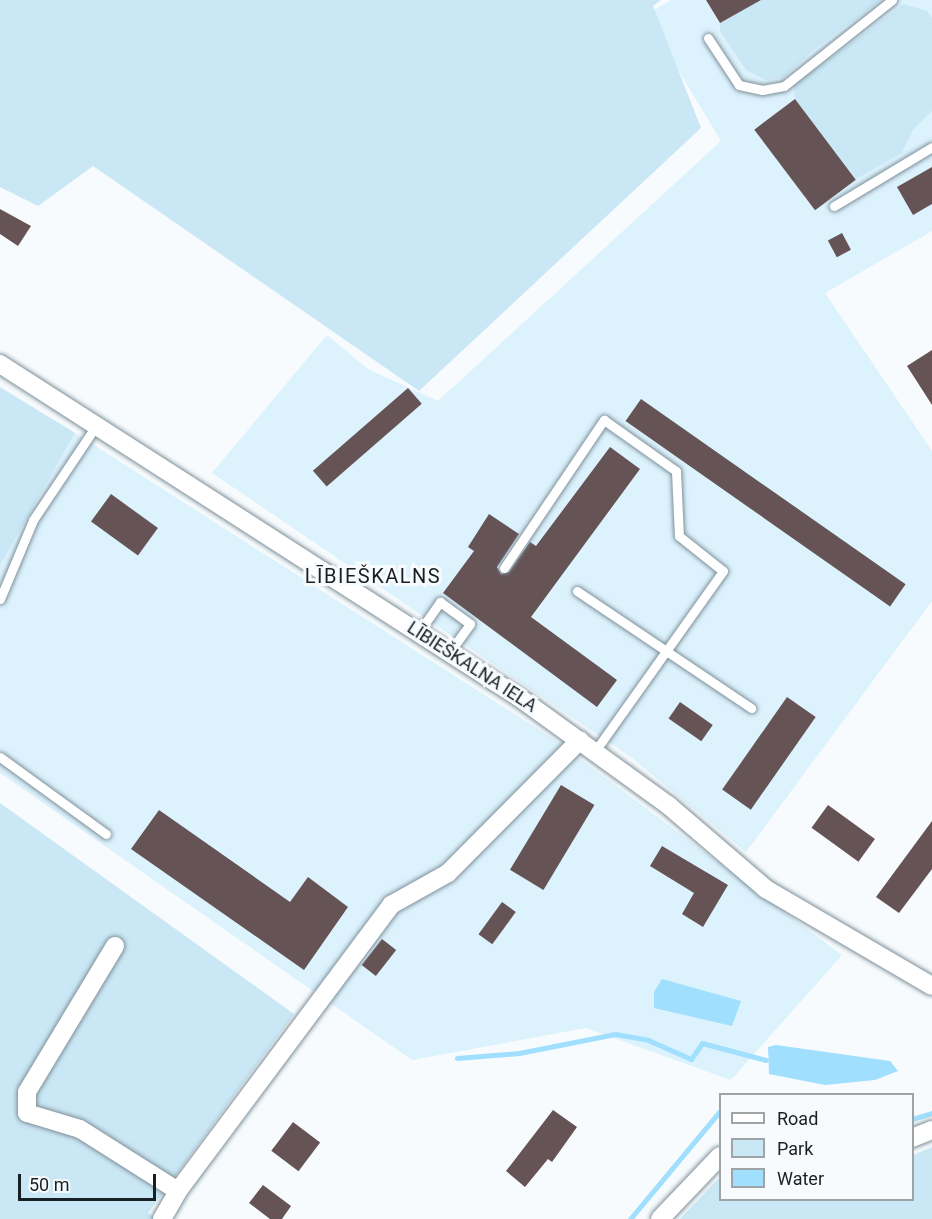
<!DOCTYPE html>
<html>
<head>
<meta charset="utf-8">
<style>
	body { margin:0 }
	#map { position:relative; width:932px; height:1219px; overflow:hidden; background:#f7fbfd; font-family:Roboto,sans-serif }
	div>[style] { position:absolute }
	[style*='--x'] { left:calc(var(--x)*1px); top:calc(var(--y)*1px); width:calc(var(--w)*1px); rotate:calc(var(--a)*1deg) }
	.built>* { inset:0; background:#dcf2fd }
	.green>* { inset:0; background:#cae7f5 }
	.water>* { inset:0; background:#a0dffe }
	.stream>* { height:5px; margin:-2.5px; padding:0 2.5px; transform-origin:2.5px; border-radius:2.5px; background:#a0dffe }
	.building>* { inset:0; background:#655355; transform-origin:0 0 }
	.roads { filter:drop-shadow(0 0 2px #7f909a) drop-shadow(0 0 2px #7f909a) }
	.service>* { height:9px; margin:-4.5px; padding:0 4.5px; transform-origin:4.5px; border-radius:4.5px; background:#fff }
	.minor>* { height:18px; margin:-9px; padding:0 9px; transform-origin:9px; border-radius:9px; background:#fff }
	span { translate:-50% -50%; white-space:nowrap; text-align:center; line-height:1.15; -webkit-text-stroke:6px #f7fbfd; paint-order:stroke }
	.street-label { font-size:18px; color:#192023 }
	.neighbourhood-label { font-size:20px; color:#192023; letter-spacing:1.5px }
	.legend { position:absolute; left:719px; top:1093px; width:195px; height:108px; box-sizing:border-box; background:#f7fbfd; border:2px solid #9ea3a6; margin:0; padding:8px 10px; list-style:none; font-size:18px; color:#192023 }
	.legend li { display:flex; align-items:center; gap:12px; height:30px }
	.legend b { width:30px; border:2px solid #9ea3a6 }
	.scale { position:absolute; left:18px; top:1174px; width:138px; height:27px; box-sizing:border-box; border:3px solid #192023; border-top:0; padding-left:8px; font-size:18px; line-height:21px; white-space:nowrap; color:#192023; -webkit-text-stroke:4px #f7fbfd; paint-order:stroke }
</style>
</head>
<body>
<div id="map">
	<div class="built">
		<div style="clip-path:polygon(671px 0,932px 0,932px 231px,825px 293px,932px 451px,932px 601px,746px 852px,632px 758px,212px 473px,327px 335px,368px 369px,438px 401px,721px 141px,645px 15px)"></div>
		<div style="clip-path:polygon(58px 422px,552px 738px,842px 955px,731px 1080px,586px 1028px,412px 1060px,0 773px,0 540px)"></div>
	</div>
	<div class="green">
		<div style="clip-path:polygon(0 0,661px 0,653px 6px,701px 128px,419px 391px,93px 166px,38px 206px,0 187px)"></div>
		<div style="clip-path:polygon(761px 0,881px 0,816px 48px,783px 78px,766px 80px,746px 70px,720px 31px,720px 23px)"></div>
		<div style="clip-path:polygon(904px 4px,927px 11px,932px 18px,932px 111px,913px 130px,902px 153px,856px 179px,795px 99px,794px 85px)"></div>
		<div style="clip-path:polygon(0 387px,75px 433px,0 565px)"></div>
		<div style="clip-path:polygon(0 803px,294px 1014px,148px 1213px,156px 1219px,0 1219px)"></div>
		<div style="clip-path:polygon(932px 1147px,932px 1219px,680px 1219px,720px 1177px,720px 1200px,912px 1200px,913px 1155px)"></div>
	</div>
	<div class="water">
		<div style="clip-path:polygon(662px 979px,741px 1001px,732px 1026px,654px 1008px,654px 992px)"></div>
		<div style="clip-path:polygon(776px 1045px,890px 1061px,898px 1071px,875px 1080px,825px 1085px,769px 1074px,768px 1047px)"></div>
	</div>
	<div class="stream">
		<div style="--x:457;--y:1058;--w:62;--a:-4.6"></div>
		<div style="--x:519;--y:1053;--w:98;--a:-11.2"></div>
		<div style="--x:615;--y:1034;--w:34;--a:10"></div>
		<div style="--x:648;--y:1040;--w:47;--a:23.8"></div>
		<div style="--x:691;--y:1059;--w:19;--a:-55"></div>
		<div style="--x:702;--y:1043;--w:66;--a:14.9"></div>
		<div style="--x:912;--y:1119;--w:21;--a:-17"></div>
		<div style="--x:630;--y:1219;--w:141;--a:-50.2"></div>
	</div>
	<div class="building">
		<div style="clip-path:polygon(706px 0,761px 0,720px 23px)"></div>
		<div style="left:795px;top:99px;width:101px;height:51px;rotate:53deg"></div>
		<div style="clip-path:polygon(932px 167px,932px 204px,913px 215px,897px 187px)"></div>
		<div style="clip-path:polygon(0 209px,31px 226px,18px 246px,0 234px)"></div>
		<div style="left:842px;top:233px;width:19px;height:16px;rotate:62deg"></div>
		<div style="clip-path:polygon(932px 350px,932px 405px,907px 366px)"></div>
		<div style="left:408px;top:388px;width:21px;height:126px;rotate:49deg"></div>
		<div style="left:641px;top:399px;width:323px;height:27px;rotate:35deg"></div>
		<div style="clip-path:polygon(610px 447px,640px 469px,531px 617px,617px 680px,597px 707px,443px 593px,474px 551px,468px 547px,489px 514px,519px 534px,497px 567px,501px 574px,509px 572px,530px 542px,536px 546px)"></div>
		<div style="left:111px;top:494px;width:58px;height:34px;rotate:36deg"></div>
		<div style="left:787px;top:697px;width:35px;height:113px;rotate:35deg"></div>
		<div style="left:680px;top:702px;width:40px;height:20px;rotate:35deg"></div>
		<div style="left:561px;top:785px;width:39px;height:99px;rotate:31deg"></div>
		<div style="left:828px;top:805px;width:58px;height:28px;rotate:36deg"></div>
		<div style="clip-path:polygon(159px 810px,290px 902px,308px 877px,348px 907px,304px 970px,131px 849px)"></div>
		<div style="clip-path:polygon(932px 821px,932px 869px,899px 913px,876px 897px)"></div>
		<div style="clip-path:polygon(662px 846px,728px 885px,703px 927px,682px 914px,694px 893px,650px 866px)"></div>
		<div style="left:502px;top:902px;width:17px;height:40px;rotate:36deg"></div>
		<div style="left:382px;top:939px;width:18px;height:33px;rotate:38deg"></div>
		<div style="clip-path:polygon(553px 1110px,577px 1127px,552px 1162px,548px 1159px,525px 1187px,506px 1171px)"></div>
		<div style="left:293px;top:1122px;width:34px;height:36px;rotate:37deg"></div>
		<div style="clip-path:polygon(263px 1185px,291px 1206px,282px 1219px,270px 1219px,249px 1203px)"></div>
	</div>
	<div class="roads">
		<div class="service">
			<div style="--x:708;--y:38;--w:56;--a:56.6"></div>
			<div style="--x:739;--y:85;--w:24;--a:12"></div>
			<div style="--x:762;--y:90;--w:22;--a:-10"></div>
			<div style="--x:784;--y:86;--w:138;--a:-38.5"></div>
			<div style="--x:834;--y:206;--w:114;--a:-31"></div>
			<div style="--x:504;--y:568;--w:179;--a:-56"></div>
			<div style="--x:604;--y:420;--w:88;--a:35.3"></div>
			<div style="--x:676;--y:471;--w:65;--a:87.4"></div>
			<div style="--x:679;--y:536;--w:56;--a:38.5"></div>
			<div style="--x:723;--y:571;--w:221;--a:125.4"></div>
			<div style="--x:577;--y:591;--w:210;--a:33.9"></div>
			<div style="--x:0;--y:599;--w:86;--a:-67.3"></div>
			<div style="--x:33;--y:520;--w:113;--a:-56.2"></div>
			<div style="--x:419;--y:632;--w:37;--a:-55"></div>
			<div style="--x:440;--y:602;--w:37;--a:36"></div>
			<div style="--x:470;--y:624;--w:34;--a:126"></div>
			<div style="--x:0;--y:757;--w:131;--a:36"></div>
		</div>
		<div class="minor">
			<div style="--x:0;--y:364;--w:618;--a:32.71"></div>
			<div style="--x:520;--y:698;--w:183;--a:35.9"></div>
			<div style="--x:668;--y:805;--w:129;--a:40.6"></div>
			<div style="--x:766;--y:889;--w:192;--a:30.3"></div>
			<div style="--x:115;--y:946;--w:170;--a:121.1"></div>
			<div style="--x:27;--y:1092;--w:21;--a:90"></div>
			<div style="--x:27;--y:1113;--w:55;--a:16.8"></div>
			<div style="--x:80;--y:1129;--w:116;--a:32.3"></div>
			<div style="--x:912;--y:1138;--w:22;--a:-22"></div>
			<div style="--x:162;--y:1219;--w:32;--a:-60"></div>
			<div style="--x:178;--y:1191;--w:357;--a:-53.3"></div>
			<div style="--x:391;--y:905;--w:65;--a:-29.3"></div>
			<div style="--x:448;--y:873;--w:187;--a:-45.2"></div>
			<div style="--x:660;--y:1219;--w:87;--a:-46.4"></div>
		</div>
	</div>
	<div class="street-label">
		<span style="left:472px;top:667px;rotate:33deg">LĪBIEŠKALNA IELA</span>
	</div>
	<div class="neighbourhood-label">
		<span style="left:373px;top:576px">LĪBIEŠKALNS</span>
	</div>
	<ul class="legend">
	<li><b style="height:8px;background:#fff"></b>Road</li>
	<li><b style="height:16px;background:#cae7f5"></b>Park</li>
	<li><b style="height:16px;background:#a0dffe"></b>Water</li>
	</ul>
	<div class="scale">50 m</div>
</div>
</body>
</html>
